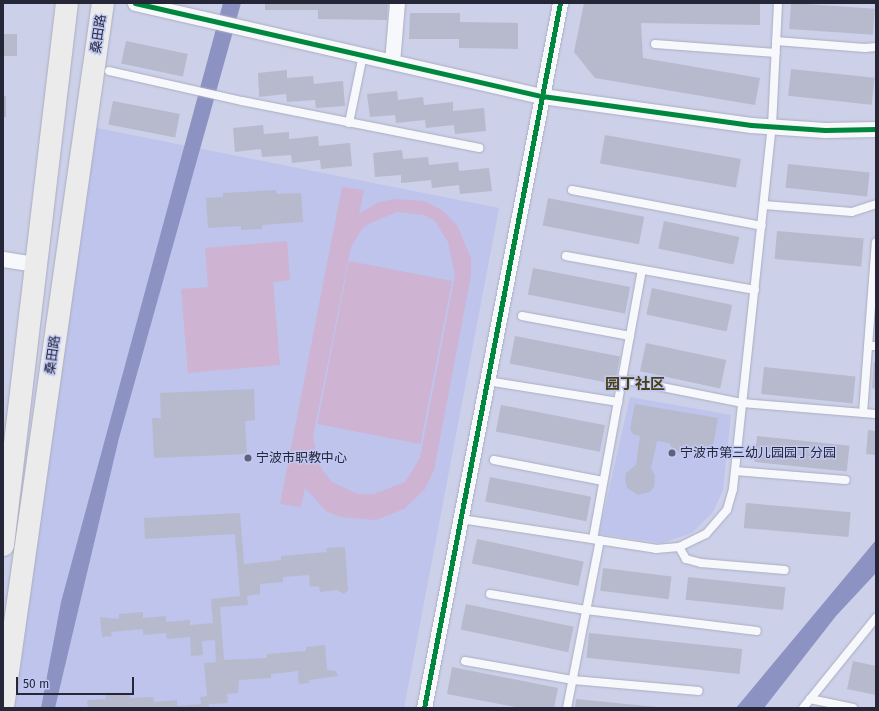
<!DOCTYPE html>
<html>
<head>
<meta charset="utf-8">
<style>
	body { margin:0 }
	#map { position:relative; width:879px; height:711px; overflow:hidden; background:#ccd0e8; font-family:"Fira Sans","Noto Sans SC",sans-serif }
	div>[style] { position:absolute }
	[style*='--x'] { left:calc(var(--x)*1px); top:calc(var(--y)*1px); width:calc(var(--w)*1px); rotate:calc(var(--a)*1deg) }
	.built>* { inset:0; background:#bec4eb }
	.green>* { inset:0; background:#ceb3d3; transform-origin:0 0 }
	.water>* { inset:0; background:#8c92c2 }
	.building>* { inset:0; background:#b7bacd; transform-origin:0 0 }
	.roads { filter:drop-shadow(0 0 1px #abadc0) drop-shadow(0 0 1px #abadc0) }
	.service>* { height:8px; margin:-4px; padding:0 4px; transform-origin:4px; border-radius:4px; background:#f7f8fc }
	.minor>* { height:15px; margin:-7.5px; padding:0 7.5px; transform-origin:7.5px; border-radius:7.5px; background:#f7f8fc }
	.secondary>* { height:22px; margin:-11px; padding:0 11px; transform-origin:11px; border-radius:11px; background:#ebebec }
	.cycleway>* { height:5px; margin:-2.5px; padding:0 2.5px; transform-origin:2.5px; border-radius:2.5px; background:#00873e }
	.dots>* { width:11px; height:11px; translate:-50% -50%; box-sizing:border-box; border:2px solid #c1c8f3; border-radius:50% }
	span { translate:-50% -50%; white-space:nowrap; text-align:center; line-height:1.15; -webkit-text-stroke:3px #c1c8f3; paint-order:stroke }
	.street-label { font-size:13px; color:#252738 }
	.poi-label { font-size:13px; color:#252738 }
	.left { translate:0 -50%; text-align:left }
	.quarter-label { font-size:15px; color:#483f15; font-weight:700 }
	.frame { position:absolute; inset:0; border:4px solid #252738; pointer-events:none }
	.scale { position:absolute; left:16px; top:677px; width:118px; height:18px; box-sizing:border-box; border:2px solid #252738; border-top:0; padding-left:5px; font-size:12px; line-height:14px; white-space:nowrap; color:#252738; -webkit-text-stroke:3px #c1c8f3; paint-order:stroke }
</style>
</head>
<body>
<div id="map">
	<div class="built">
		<div style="clip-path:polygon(92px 127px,499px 208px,404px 708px,9px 708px)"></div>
		<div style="clip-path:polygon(630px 397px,731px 415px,723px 490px,713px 512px,692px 533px,662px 543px,599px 534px)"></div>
	</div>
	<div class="green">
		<div style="clip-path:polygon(evenodd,342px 187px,364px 190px,359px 214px,379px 202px,396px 199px,424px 201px,442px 210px,457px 225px,471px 258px,471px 275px,434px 470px,425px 489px,404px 509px,376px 520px,340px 517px,326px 511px,305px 488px,301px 507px,280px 504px,342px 187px,397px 212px,424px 215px,435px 221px,448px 242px,455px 275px,420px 458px,405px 482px,374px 494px,358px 494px,332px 482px,323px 471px,317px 460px,313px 436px,351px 247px,362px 229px,368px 224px,397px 212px)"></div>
		<div style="clip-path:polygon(287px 241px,290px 280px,273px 282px,280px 365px,188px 373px,181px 289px,208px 287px,205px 248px)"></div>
		<div style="left:349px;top:261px;width:105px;height:166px;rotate:11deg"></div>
	</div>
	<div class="water">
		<div style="clip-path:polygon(223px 3px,241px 3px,119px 438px,55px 708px,41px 708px,61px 602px)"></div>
		<div style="clip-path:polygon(876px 540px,876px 573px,836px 616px,764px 708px,736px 708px)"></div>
	</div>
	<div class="building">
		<div style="clip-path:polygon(265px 3px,388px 3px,387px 20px,318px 19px,318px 10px,265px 10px)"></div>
		<div style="clip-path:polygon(584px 3px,760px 3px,760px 25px,641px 23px,643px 58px,760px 78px,755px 105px,595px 78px,574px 52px)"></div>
		<div style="left:791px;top:3px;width:84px;height:26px;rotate:4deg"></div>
		<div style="clip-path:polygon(410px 13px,460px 13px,460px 22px,518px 23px,518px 49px,459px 48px,459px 39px,409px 39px)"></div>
		<div style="left:3px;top:34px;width:14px;height:22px"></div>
		<div style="left:126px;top:41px;width:63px;height:23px;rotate:12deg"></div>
		<div style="left:791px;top:69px;width:84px;height:27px;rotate:6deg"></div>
		<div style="clip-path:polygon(287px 70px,287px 78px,313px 76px,314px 84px,343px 81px,345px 106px,316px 108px,315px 100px,287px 102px,286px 94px,259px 97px,258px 73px)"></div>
		<div style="clip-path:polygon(397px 91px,398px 100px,423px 97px,424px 105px,453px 102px,453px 111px,484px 108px,486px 131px,455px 134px,454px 125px,426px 128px,425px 120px,396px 123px,395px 115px,370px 117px,367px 94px)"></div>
		<div style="left:3px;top:96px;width:3px;height:21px"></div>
		<div style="left:113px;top:101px;width:68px;height:24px;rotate:11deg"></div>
		<div style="clip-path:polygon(263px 125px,264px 134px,289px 132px,289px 139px,318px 136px,319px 146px,350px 143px,352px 166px,321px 169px,320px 160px,292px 163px,291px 155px,262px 157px,261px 149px,235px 152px,233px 128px)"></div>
		<div style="left:605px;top:135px;width:138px;height:29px;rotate:10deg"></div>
		<div style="clip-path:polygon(402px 150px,403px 159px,428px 157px,429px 165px,458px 162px,459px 171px,489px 168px,492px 191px,460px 194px,459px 185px,432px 188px,431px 180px,401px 183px,401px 175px,375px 177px,373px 153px)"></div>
		<div style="left:788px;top:164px;width:82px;height:24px;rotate:6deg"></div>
		<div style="clip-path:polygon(276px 190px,277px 194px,301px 193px,303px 222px,262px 225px,262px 229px,241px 230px,241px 226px,208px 228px,206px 198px,223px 197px,223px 193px)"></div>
		<div style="left:548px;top:198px;width:98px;height:28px;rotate:11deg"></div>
		<div style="left:664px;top:221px;width:77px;height:28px;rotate:12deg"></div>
		<div style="left:777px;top:231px;width:87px;height:28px;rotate:5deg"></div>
		<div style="left:533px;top:268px;width:99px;height:27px;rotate:11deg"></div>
		<div style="left:652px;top:288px;width:82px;height:27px;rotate:12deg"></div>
		<div style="left:515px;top:336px;width:107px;height:28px;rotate:11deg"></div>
		<div style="left:646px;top:343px;width:82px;height:29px;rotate:12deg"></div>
		<div style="clip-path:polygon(874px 362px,876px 362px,876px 389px,872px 388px)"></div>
		<div style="left:764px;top:367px;width:92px;height:27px;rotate:6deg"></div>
		<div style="clip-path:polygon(254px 389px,255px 420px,245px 421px,247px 454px,154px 458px,152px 418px,161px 418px,160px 393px)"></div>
		<div style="clip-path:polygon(635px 404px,718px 418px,712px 452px,698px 449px,689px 455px,683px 455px,672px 448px,669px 443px,657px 441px,651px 468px,655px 476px,654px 487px,650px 492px,638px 495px,627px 488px,625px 479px,626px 473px,636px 465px,640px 436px,633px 434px,630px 429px)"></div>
		<div style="left:501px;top:405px;width:106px;height:27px;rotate:11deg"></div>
		<div style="clip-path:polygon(868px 430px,876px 431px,876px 455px,866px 454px)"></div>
		<div style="left:757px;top:436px;width:93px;height:26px;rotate:6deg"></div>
		<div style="left:490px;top:477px;width:103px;height:25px;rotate:11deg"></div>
		<div style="left:746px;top:503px;width:105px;height:25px;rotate:5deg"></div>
		<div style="clip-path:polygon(240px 513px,244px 564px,281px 560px,281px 556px,327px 552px,326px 548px,345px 547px,348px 590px,344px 594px,337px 590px,320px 592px,319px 586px,310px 587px,309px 575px,283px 577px,283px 582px,260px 584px,260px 594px,247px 596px,248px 605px,220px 607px,224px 660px,267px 658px,267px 654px,306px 651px,306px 647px,325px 645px,327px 670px,336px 671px,338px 676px,309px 680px,309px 683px,299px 684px,298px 671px,271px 674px,271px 678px,239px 680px,238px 693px,227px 694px,228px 703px,209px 704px,209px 708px,88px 708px,87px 700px,106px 699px,105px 694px,130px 693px,130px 698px,153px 697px,154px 702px,177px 700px,177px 706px,201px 704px,200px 697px,207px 696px,204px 663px,216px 662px,215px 640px,202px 641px,203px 655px,191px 656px,190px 637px,167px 639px,166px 633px,143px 635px,143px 629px,111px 632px,112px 636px,102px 637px,100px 617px,119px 619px,119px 614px,143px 612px,143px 618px,166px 616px,166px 622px,190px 620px,190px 625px,213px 623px,211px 599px,240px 596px,235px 534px,145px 539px,144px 518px)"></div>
		<div style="left:477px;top:539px;width:109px;height:25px;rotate:12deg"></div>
		<div style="left:603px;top:568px;width:69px;height:23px;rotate:7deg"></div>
		<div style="left:688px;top:577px;width:98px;height:23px;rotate:6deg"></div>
		<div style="left:466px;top:604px;width:110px;height:26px;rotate:12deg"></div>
		<div style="left:589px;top:633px;width:154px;height:25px;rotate:6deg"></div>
		<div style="clip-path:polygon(853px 661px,876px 666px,876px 695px,847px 689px)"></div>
		<div style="clip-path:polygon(452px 667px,558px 688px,554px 708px,521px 708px,447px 694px)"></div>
		<div style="clip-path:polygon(576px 699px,657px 707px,657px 708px,575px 708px)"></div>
	</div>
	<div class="roads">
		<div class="service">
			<div style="--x:776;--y:41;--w:89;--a:4.5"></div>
			<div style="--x:865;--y:48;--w:11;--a:-5"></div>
			<div style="--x:655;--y:44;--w:121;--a:4.3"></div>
			<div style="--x:109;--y:71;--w:136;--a:12.7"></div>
			<div style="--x:242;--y:101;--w:242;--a:11.2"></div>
			<div style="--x:349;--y:123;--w:69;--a:-78.4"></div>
			<div style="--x:572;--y:190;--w:193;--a:10.7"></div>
			<div style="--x:764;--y:205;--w:88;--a:4.5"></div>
			<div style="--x:852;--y:212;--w:25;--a:-18"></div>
			<div style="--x:566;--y:256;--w:192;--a:10.2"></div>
			<div style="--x:522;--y:316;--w:110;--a:10.5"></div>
			<div style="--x:868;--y:346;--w:8;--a:0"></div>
			<div style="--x:622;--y:379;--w:122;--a:11.3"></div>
			<div style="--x:742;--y:403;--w:134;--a:4.7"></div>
			<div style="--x:487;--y:381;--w:133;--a:9.1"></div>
			<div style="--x:863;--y:413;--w:171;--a:-85.7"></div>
			<div style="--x:494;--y:460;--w:111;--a:10.9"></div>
			<div style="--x:735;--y:471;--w:111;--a:4.6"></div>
			<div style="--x:461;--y:519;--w:197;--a:8.7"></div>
			<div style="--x:656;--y:549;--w:23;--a:-5"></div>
			<div style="--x:679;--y:547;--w:30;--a:-26"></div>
			<div style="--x:706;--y:534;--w:32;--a:-49"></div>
			<div style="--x:727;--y:510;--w:22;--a:-74"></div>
			<div style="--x:733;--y:489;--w:365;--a:-83.9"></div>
			<div style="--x:772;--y:126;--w:123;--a:-87.2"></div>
			<div style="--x:593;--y:539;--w:273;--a:-79.7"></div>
			<div style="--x:679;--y:547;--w:14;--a:60"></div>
			<div style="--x:686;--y:559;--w:16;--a:15"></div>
			<div style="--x:701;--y:563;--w:84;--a:4.8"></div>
			<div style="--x:490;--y:594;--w:97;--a:9.5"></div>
			<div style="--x:586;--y:610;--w:172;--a:7"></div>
			<div style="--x:465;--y:661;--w:110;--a:10"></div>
			<div style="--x:573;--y:680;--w:126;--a:5"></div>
			<div style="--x:810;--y:699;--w:44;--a:11.8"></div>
			<div style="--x:567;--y:708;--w:171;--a:-78.9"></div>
			<div style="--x:803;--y:708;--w:116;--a:-51"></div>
		</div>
		<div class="minor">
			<div style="--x:135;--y:3;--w:417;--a:12.9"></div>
			<div style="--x:542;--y:96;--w:211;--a:7.9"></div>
			<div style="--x:751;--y:125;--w:74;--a:3.9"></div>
			<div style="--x:825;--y:130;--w:51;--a:-1.1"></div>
			<div style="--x:392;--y:62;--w:59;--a:-85.2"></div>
			<div style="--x:3;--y:259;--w:33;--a:9"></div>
			<div style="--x:424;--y:708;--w:718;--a:-79.08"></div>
		</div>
		<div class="secondary">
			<div style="--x:3;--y:545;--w:546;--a:-83.27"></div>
			<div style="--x:3;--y:707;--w:711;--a:-81.92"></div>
		</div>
	</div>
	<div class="cycleway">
		<div style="--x:135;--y:3;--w:417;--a:12.9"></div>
		<div style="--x:542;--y:96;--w:211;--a:7.9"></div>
		<div style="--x:751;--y:125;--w:74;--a:3.9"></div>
		<div style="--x:825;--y:130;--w:51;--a:-1.1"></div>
		<div style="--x:424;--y:708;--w:718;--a:-79.08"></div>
	</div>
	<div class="dots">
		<div style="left:672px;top:453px;background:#5f6276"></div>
		<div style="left:248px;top:458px;background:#5f6276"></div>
	</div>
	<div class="street-label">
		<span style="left:99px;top:34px;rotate:-82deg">桑田路</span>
		<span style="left:53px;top:355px;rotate:-82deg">桑田路</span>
	</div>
	<div class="poi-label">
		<span class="left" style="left:680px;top:453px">宁波市第三幼儿园园丁分园</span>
		<span class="left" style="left:256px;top:458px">宁波市职教中心</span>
	</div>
	<div class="quarter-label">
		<span style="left:635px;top:385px">园丁社区</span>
	</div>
	<div class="frame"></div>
	<div class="scale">50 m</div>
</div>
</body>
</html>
